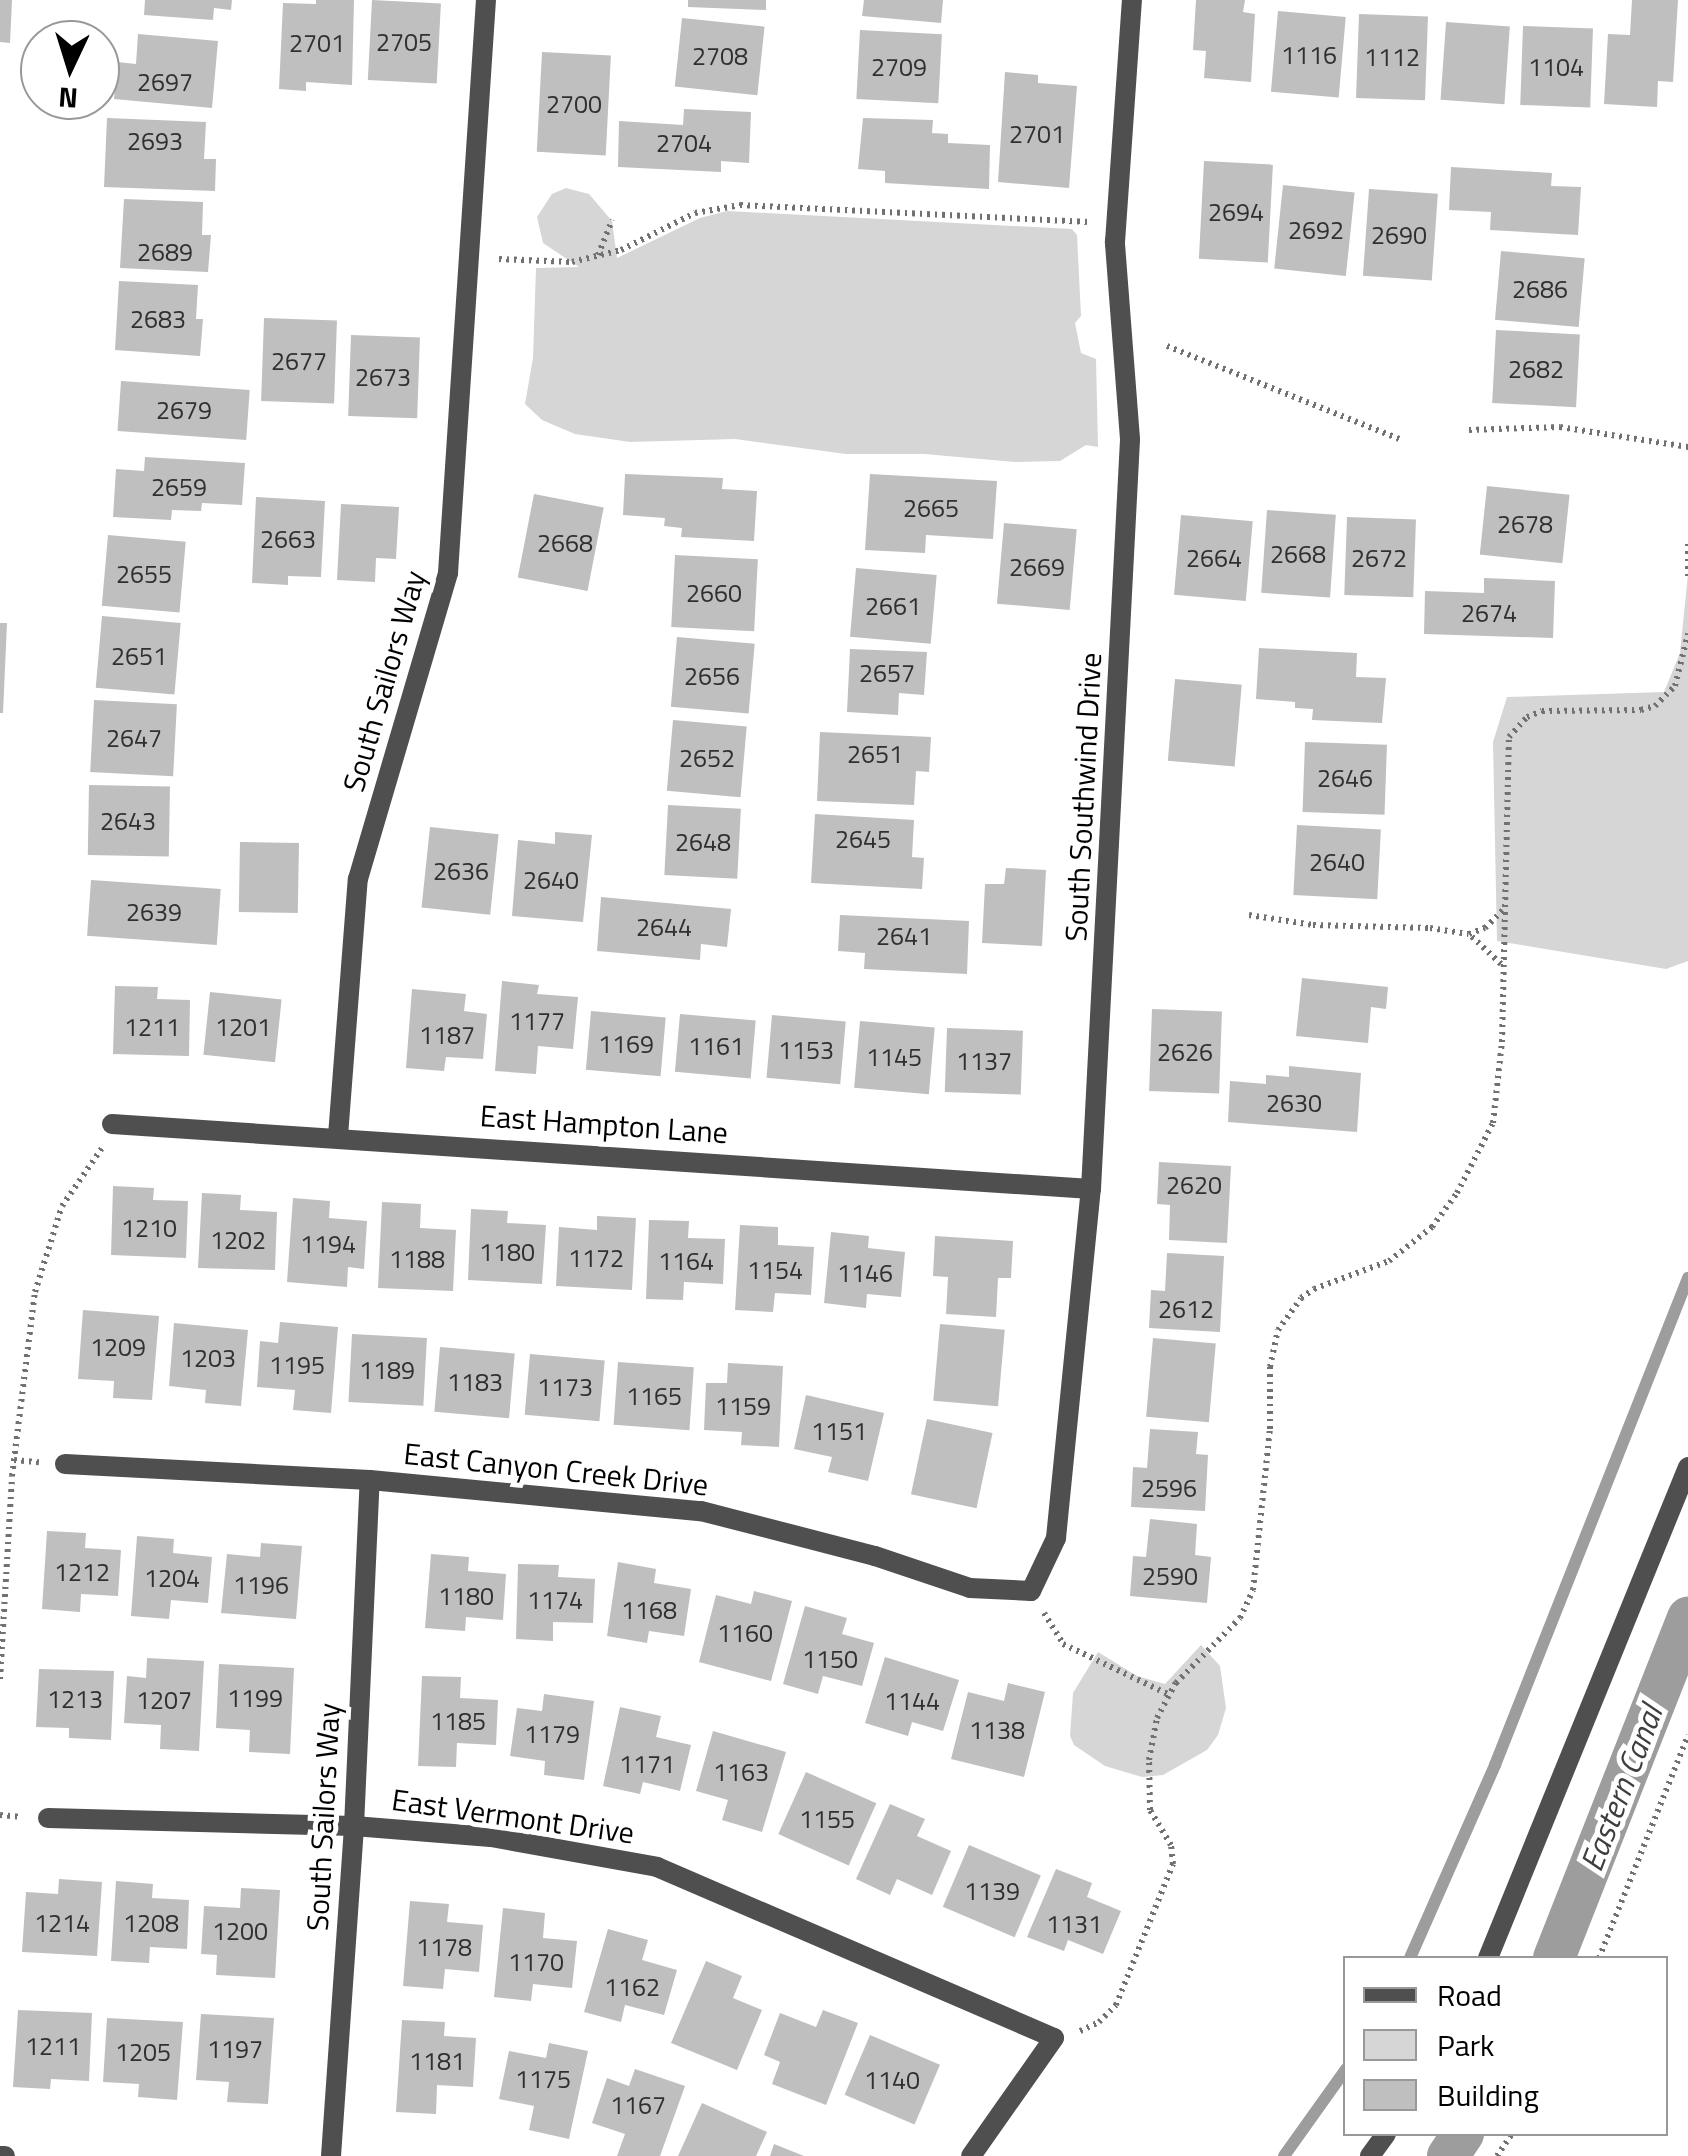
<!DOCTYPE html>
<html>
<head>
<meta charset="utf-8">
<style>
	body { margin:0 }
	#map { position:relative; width:1688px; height:2156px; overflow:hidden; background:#fff; font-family:"Titillium Web",sans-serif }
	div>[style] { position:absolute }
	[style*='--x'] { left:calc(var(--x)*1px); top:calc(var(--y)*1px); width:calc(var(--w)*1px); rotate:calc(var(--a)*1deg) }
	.green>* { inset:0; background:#d6d6d6 }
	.stream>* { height:12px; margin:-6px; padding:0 6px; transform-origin:6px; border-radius:6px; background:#9d9d9d }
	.canal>* { height:42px; margin:-21px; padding:0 21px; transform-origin:21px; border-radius:21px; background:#9d9d9d }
	.building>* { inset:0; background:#bfbfbf; transform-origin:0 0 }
	.path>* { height:6px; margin-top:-3px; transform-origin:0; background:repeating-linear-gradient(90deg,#717171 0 2.5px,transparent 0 7.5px) }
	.lane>* { height:20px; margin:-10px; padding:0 10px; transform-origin:10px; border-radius:10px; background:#4f4f4f }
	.street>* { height:20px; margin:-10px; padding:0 10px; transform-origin:10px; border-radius:10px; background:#4f4f4f }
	span { translate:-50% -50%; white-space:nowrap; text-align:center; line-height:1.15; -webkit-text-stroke:10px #fff; paint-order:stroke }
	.number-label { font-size:25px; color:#303030 }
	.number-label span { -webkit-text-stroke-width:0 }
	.street-label { font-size:30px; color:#000 }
	.water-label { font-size:32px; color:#3e3e3e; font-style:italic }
	.legend { position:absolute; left:1343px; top:1956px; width:325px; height:180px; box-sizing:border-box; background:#fff; border:2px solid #999; margin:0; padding:12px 18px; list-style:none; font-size:30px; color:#000 }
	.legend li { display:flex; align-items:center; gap:20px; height:50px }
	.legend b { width:50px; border:2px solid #999 }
	.north { position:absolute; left:20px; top:20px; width:100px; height:100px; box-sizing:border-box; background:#fff; border:2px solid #999; border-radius:50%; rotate:184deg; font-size:28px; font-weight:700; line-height:40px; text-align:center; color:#000 }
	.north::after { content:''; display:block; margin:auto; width:35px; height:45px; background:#000; clip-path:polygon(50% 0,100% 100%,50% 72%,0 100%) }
</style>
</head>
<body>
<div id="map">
	<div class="green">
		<div style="clip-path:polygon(566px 188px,589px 194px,612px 221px,617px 258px,700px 218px,727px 211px,1072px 229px,1077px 235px,1081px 316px,1075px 323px,1081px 353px,1096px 359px,1098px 447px,1086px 445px,1060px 461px,1015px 462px,924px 454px,846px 454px,735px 439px,630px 442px,575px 434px,542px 420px,525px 404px,533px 358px,536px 268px,579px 267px,543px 243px,537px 217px,552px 194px)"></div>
		<div style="clip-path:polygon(1688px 574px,1688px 961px,1666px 969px,1497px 941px,1493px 742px,1507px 697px,1664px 692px,1680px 653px)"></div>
		<div style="clip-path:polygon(1201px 1645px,1220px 1666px,1226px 1708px,1218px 1735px,1207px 1750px,1163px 1775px,1142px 1777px,1105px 1766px,1074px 1745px,1070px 1736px,1073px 1693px,1098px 1652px,1137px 1676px,1165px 1684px)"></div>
	</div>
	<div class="stream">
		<div style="--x:1410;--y:1958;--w:211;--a:-66.2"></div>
		<div style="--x:1495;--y:1765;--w:524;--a:-68.38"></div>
		<div style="--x:1284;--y:2156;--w:107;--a:-54.5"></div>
	</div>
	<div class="canal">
		<div style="--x:1554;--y:1958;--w:366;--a:-68.5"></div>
		<div style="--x:1448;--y:2156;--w:27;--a:-56"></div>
	</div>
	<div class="building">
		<div style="clip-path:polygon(0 0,12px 0,10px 43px,0 42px)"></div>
		<div style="clip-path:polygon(145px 0,232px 0,231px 10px,214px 8px,213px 20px,144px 15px)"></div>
		<div style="clip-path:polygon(316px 0,354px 0,352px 85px,306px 82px,306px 91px,279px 89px,283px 3px,316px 4px)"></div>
		<div style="left:372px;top:0;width:69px;height:80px;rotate:3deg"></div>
		<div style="clip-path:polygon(688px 0,766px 0,766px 10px,688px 7px)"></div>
		<div style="clip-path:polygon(864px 0,943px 0,941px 23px,862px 16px)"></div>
		<div style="clip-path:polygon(1196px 0,1245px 0,1243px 12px,1255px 14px,1251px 82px,1204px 78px,1206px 51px,1193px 50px)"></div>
		<div style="clip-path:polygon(1632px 0,1678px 0,1673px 82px,1658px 81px,1657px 107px,1604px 104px,1608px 34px,1630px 35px)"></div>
		<div style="left:1278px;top:11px;width:68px;height:81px;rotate:5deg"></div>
		<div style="left:1359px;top:14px;width:69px;height:84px;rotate:2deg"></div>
		<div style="left:682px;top:18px;width:83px;height:69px;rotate:6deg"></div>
		<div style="left:1446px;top:22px;width:64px;height:78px;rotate:4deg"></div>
		<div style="left:1523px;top:26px;width:70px;height:79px;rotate:2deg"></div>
		<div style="left:860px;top:30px;width:82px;height:69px;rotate:3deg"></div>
		<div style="clip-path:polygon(138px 34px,218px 41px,212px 108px,114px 99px,117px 62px,136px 64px)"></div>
		<div style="left:542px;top:52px;width:69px;height:100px;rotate:3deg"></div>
		<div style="clip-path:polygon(1005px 72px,1038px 75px,1038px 83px,1077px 86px,1069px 188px,998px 182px)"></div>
		<div style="clip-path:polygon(684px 109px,751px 112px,749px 163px,721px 161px,721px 172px,618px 167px,619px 121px,683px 125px)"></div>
		<div style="clip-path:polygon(107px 118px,206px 122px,204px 159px,216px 159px,215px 191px,104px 187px)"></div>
		<div style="clip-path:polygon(863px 118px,933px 120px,932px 133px,948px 134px,948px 143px,990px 145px,989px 189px,885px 183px,885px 171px,858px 169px)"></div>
		<div style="left:1204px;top:161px;width:69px;height:98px;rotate:3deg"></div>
		<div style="clip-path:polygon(1451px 167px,1552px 173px,1551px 186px,1581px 187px,1578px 235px,1490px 230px,1491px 212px,1449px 210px)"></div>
		<div style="left:1283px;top:185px;width:72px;height:84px;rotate:6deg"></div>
		<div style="left:1369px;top:189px;width:69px;height:87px;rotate:4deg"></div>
		<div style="clip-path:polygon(124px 199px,203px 202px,202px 235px,211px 235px,208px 272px,120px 268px)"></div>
		<div style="left:1501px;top:251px;width:84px;height:69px;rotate:5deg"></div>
		<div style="clip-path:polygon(119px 281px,198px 285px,196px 319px,203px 319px,200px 356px,115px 350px)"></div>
		<div style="left:264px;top:318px;width:73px;height:83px;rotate:2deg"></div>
		<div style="left:1496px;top:330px;width:84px;height:73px;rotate:3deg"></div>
		<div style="left:351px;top:335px;width:69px;height:81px;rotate:2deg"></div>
		<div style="left:121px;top:381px;width:129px;height:50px;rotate:4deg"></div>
		<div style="clip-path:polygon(145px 457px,245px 463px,242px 505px,202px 503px,201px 511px,172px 510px,171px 520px,113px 517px,116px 469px,144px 471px)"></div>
		<div style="clip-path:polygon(625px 474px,723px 478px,722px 489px,757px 491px,754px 541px,681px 537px,682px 528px,664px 526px,665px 518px,623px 515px)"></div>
		<div style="clip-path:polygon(870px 474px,997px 481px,993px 539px,926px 535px,925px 553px,865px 550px)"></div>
		<div style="left:1487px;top:486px;width:83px;height:69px;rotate:6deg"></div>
		<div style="left:534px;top:494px;width:71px;height:85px;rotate:11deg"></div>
		<div style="clip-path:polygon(256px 497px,325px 501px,321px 577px,288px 576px,288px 585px,252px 583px)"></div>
		<div style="clip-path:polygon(341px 504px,399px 507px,396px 559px,376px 558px,375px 582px,337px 580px)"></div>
		<div style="left:1267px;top:510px;width:69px;height:83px;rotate:4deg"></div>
		<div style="left:1181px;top:515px;width:72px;height:80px;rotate:5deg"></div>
		<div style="left:1347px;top:517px;width:69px;height:78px;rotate:2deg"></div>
		<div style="left:1004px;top:523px;width:73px;height:81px;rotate:5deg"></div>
		<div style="left:108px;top:535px;width:78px;height:71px;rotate:5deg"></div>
		<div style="left:675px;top:555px;width:83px;height:72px;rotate:3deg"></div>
		<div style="left:856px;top:568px;width:81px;height:69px;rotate:5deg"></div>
		<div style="clip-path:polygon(1484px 578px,1555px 581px,1553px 638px,1424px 634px,1425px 591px,1484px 593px)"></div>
		<div style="left:102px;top:616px;width:79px;height:72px;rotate:5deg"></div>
		<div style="clip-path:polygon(0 623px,7px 623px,3px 713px,0 713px)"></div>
		<div style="left:677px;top:637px;width:78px;height:70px;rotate:5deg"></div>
		<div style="clip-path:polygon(1259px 648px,1357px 653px,1356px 677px,1386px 678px,1382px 723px,1312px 720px,1313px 709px,1295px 708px,1295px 702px,1256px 699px)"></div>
		<div style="clip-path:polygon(850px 649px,927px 652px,924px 695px,899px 693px,898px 715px,847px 712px)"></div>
		<div style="left:1175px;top:679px;width:67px;height:82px;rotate:5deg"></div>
		<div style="left:94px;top:700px;width:83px;height:72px;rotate:3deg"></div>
		<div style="left:673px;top:720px;width:74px;height:71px;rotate:5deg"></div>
		<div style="clip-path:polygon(820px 732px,931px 737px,929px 772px,916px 771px,914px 805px,817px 801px)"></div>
		<div style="left:1305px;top:742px;width:82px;height:70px;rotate:2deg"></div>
		<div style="left:89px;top:785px;width:81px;height:70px;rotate:1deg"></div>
		<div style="left:668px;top:805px;width:73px;height:70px;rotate:3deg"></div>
		<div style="clip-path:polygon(815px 814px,914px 820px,912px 857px,924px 858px,922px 889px,811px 883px)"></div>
		<div style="left:1297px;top:825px;width:84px;height:70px;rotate:3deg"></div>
		<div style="left:430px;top:827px;width:69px;height:81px;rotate:6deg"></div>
		<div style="clip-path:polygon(555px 832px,592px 835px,583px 922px,512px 916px,518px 840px,555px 844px)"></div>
		<div style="left:240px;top:842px;width:59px;height:70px;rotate:1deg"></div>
		<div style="clip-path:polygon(1006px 868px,1046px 870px,1042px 946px,982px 943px,985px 884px,1004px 884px)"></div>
		<div style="left:91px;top:880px;width:130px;height:56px;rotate:4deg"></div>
		<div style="clip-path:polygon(601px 897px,731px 909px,727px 947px,701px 944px,700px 960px,597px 951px)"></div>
		<div style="clip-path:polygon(840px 915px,969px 921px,967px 974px,864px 969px,865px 953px,838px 951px)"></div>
		<div style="clip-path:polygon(1302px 978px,1388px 987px,1386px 1009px,1371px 1007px,1368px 1043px,1296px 1036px)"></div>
		<div style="clip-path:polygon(502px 981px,539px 985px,537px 994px,578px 997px,573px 1049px,538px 1046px,536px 1074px,495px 1071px)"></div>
		<div style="clip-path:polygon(115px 986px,158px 987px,157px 999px,190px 1000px,189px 1056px,113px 1054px)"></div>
		<div style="clip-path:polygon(412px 989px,466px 994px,464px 1011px,487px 1014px,483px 1059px,446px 1057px,444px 1071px,406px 1068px)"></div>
		<div style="left:210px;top:992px;width:72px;height:63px;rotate:6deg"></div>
		<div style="left:1152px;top:1009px;width:70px;height:82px;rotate:2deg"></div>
		<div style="left:591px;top:1011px;width:75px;height:59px;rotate:5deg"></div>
		<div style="left:680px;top:1014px;width:76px;height:58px;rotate:5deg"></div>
		<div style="left:772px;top:1015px;width:74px;height:63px;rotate:5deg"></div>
		<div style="left:860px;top:1021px;width:75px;height:67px;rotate:5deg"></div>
		<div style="left:947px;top:1028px;width:76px;height:64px;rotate:2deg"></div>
		<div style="clip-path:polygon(1289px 1066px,1361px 1073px,1357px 1132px,1228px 1122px,1230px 1081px,1266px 1084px,1266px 1075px,1289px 1077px)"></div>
		<div style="clip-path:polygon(1159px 1162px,1231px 1166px,1227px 1243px,1169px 1240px,1170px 1205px,1157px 1204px)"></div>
		<div style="clip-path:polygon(113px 1186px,154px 1188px,153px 1200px,188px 1201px,186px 1258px,111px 1255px)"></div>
		<div style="clip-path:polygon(202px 1193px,241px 1195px,240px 1210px,277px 1212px,275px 1270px,198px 1268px)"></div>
		<div style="clip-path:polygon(293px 1198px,330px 1201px,329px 1218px,367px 1221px,364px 1269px,348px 1267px,347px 1287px,287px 1282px)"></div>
		<div style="clip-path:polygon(382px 1202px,421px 1204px,420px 1228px,456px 1230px,453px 1291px,378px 1288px)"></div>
		<div style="clip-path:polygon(471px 1209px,508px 1211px,507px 1223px,546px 1225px,542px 1284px,468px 1280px)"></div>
		<div style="clip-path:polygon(597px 1216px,636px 1218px,632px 1290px,556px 1286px,559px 1227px,597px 1230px)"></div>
		<div style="clip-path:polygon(649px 1220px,689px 1221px,688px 1238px,725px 1239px,723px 1284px,684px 1282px,683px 1300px,646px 1299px)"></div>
		<div style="clip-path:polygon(740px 1225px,778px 1227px,778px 1245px,814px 1247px,811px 1295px,775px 1293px,773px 1312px,735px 1310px)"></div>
		<div style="clip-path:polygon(831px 1232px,869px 1236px,868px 1248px,905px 1252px,901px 1297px,867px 1294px,866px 1308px,824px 1303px)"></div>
		<div style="clip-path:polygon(935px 1236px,1013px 1241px,1011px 1278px,998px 1278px,996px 1317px,946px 1314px,948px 1277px,933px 1276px)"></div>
		<div style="clip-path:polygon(1167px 1253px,1224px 1256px,1220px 1332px,1149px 1328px,1151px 1290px,1165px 1291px)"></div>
		<div style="clip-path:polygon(83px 1310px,159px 1316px,152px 1400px,113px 1398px,114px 1381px,78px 1379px)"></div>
		<div style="clip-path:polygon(280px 1322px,338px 1327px,331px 1413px,293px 1410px,295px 1390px,257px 1387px,260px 1341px,278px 1343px)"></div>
		<div style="clip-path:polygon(174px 1323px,248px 1330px,241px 1406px,205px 1403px,206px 1390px,169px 1386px)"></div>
		<div style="left:940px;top:1324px;width:65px;height:77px;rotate:5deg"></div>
		<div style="left:352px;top:1334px;width:75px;height:68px;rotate:3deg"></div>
		<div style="left:1153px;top:1338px;width:63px;height:79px;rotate:5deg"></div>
		<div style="left:440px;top:1347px;width:75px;height:65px;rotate:5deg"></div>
		<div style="left:530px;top:1354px;width:75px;height:61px;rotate:5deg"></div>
		<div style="left:618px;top:1362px;width:76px;height:63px;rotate:4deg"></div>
		<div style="clip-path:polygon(728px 1363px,783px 1366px,779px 1447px,741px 1445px,742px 1432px,704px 1430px,706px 1383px,727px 1383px)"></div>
		<div style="clip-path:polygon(806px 1395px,884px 1413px,868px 1481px,828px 1472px,832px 1457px,794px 1449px)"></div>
		<div style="left:927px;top:1419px;width:67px;height:77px;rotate:12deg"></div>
		<div style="clip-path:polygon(1150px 1429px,1198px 1432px,1196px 1454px,1208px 1455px,1205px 1511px,1131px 1507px,1133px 1467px,1147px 1468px)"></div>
		<div style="clip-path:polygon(1150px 1519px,1197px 1524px,1195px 1555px,1211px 1557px,1207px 1603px,1130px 1596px,1133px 1556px,1146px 1557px)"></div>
		<div style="clip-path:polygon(47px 1531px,86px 1533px,85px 1548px,121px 1550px,118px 1596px,81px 1594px,80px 1612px,42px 1609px)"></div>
		<div style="clip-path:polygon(137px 1536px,174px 1539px,173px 1553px,212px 1557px,208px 1603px,171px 1600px,169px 1619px,131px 1616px)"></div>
		<div style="clip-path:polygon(261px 1543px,302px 1546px,296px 1619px,221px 1613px,227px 1554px,260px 1557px)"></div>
		<div style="clip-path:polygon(431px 1554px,469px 1557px,468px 1571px,506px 1574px,503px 1620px,466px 1617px,465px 1631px,425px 1628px)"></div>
		<div style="clip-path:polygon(618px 1562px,656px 1569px,654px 1583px,691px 1589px,684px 1636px,649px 1631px,647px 1643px,607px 1636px)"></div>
		<div style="clip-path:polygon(518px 1564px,559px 1565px,558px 1577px,595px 1579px,593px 1623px,553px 1622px,553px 1641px,516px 1639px)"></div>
		<div style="clip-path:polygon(754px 1591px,792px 1601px,771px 1681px,699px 1662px,716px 1595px,751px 1604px)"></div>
		<div style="clip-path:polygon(805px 1606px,847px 1618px,842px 1634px,874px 1643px,862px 1686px,823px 1676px,818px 1694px,783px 1684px)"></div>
		<div style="clip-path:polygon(885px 1657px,959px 1680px,943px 1731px,912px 1722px,908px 1736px,865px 1723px)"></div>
		<div style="clip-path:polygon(147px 1658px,204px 1661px,199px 1751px,160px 1749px,161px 1725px,124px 1723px,127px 1676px,146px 1678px)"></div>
		<div style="clip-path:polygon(219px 1664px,294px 1668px,290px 1754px,249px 1752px,250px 1730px,216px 1728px)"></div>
		<div style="clip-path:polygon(39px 1669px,114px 1671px,111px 1740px,69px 1738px,69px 1728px,36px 1727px)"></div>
		<div style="clip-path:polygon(422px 1676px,461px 1677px,460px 1698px,498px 1700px,496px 1745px,457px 1743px,456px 1767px,418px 1766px)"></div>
		<div style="clip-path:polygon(1008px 1683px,1045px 1692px,1024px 1777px,951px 1759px,968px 1692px,1004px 1701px)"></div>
		<div style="clip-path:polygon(544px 1694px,594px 1701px,584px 1780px,544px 1775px,545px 1761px,510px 1756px,517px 1708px,542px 1711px)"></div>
		<div style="clip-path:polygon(620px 1707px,661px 1716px,656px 1737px,691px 1745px,680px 1791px,643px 1782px,640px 1794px,603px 1786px)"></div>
		<div style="clip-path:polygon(713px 1731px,786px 1752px,762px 1832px,722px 1820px,728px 1800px,696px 1791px)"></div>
		<div style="left:806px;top:1772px;width:77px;height:68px;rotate:24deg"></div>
		<div style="clip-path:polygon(890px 1804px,925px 1819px,917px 1836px,951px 1851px,932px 1895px,897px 1879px,890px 1895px,856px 1879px)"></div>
		<div style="left:969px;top:1845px;width:78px;height:67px;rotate:23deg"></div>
		<div style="clip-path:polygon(1056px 1869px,1092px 1883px,1087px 1897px,1121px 1911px,1103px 1954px,1068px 1940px,1064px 1951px,1027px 1937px)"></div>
		<div style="clip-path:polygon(59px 1879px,102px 1882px,97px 1956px,22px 1952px,26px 1892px,58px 1894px)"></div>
		<div style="clip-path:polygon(116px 1881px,153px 1884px,152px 1898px,189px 1900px,187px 1949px,150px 1947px,149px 1963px,111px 1961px)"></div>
		<div style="clip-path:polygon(241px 1888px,280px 1890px,275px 1978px,216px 1975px,217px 1955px,201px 1954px,204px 1906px,240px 1908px)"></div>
		<div style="clip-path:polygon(410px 1901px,449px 1904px,447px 1922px,483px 1925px,479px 1972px,445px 1969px,443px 1989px,403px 1986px)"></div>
		<div style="clip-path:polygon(503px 1908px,545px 1913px,543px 1938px,577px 1941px,572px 1988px,533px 1984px,531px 2001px,494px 1997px)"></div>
		<div style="clip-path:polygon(608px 1929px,648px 1940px,642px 1960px,677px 1970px,664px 2015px,625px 2005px,621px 2022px,584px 2012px)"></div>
		<div style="clip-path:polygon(706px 1961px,742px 1976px,733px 1998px,762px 2010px,737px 2070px,671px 2043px)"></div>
		<div style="clip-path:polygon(18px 2010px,92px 2013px,89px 2081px,51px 2079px,50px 2089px,13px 2087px)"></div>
		<div style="clip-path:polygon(823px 2010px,858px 2023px,826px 2105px,772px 2084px,780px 2062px,764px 2055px,780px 2013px,816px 2027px)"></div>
		<div style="clip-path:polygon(201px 2014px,274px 2018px,268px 2104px,227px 2102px,229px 2082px,196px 2080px)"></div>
		<div style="clip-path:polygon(107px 2018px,183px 2022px,177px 2100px,138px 2097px,139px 2084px,103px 2082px)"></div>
		<div style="clip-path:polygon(402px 2020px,445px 2022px,444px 2036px,476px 2038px,473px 2087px,437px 2085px,436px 2114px,396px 2112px)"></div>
		<div style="left:870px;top:2035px;width:76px;height:65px;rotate:23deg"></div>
		<div style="clip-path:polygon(549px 2043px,588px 2051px,569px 2139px,529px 2130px,534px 2106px,499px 2099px,509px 2051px,546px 2058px)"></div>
		<div style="clip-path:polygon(635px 2069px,685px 2086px,660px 2156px,617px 2156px,625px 2134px,592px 2123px,607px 2078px,629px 2086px)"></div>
		<div style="clip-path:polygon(702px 2103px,767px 2132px,756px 2156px,678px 2156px)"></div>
		<div style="clip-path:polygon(774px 2144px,804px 2156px,770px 2156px)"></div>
	</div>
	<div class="path">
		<div style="--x:598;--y:255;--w:38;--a:-68"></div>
		<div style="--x:499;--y:259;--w:73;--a:2.4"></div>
		<div style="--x:572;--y:262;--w:50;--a:-13.8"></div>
		<div style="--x:621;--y:250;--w:83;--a:-26.6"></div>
		<div style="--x:695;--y:213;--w:46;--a:-10.1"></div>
		<div style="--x:740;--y:205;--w:350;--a:2.8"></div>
		<div style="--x:1167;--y:346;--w:250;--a:21.8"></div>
		<div style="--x:1469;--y:430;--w:91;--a:-1.9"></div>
		<div style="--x:1560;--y:427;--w:130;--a:8.9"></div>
		<div style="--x:1688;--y:544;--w:35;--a:90"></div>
		<div style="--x:1249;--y:915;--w:65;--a:8.9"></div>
		<div style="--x:1313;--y:925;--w:117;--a:1.5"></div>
		<div style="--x:1430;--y:928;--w:39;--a:9"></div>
		<div style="--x:1501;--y:964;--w:44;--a:-136.8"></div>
		<div style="--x:1469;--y:934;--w:17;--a:-21"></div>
		<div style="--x:1485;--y:928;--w:25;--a:-45"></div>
		<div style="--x:14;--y:1460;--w:25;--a:5"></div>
		<div style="--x:1044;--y:1613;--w:36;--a:58"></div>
		<div style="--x:1063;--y:1644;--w:116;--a:25.5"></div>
		<div style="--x:0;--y:1679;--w:203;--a:-86.6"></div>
		<div style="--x:12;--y:1476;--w:185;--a:-82.9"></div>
		<div style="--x:35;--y:1292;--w:90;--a:-72.6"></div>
		<div style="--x:62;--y:1206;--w:70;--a:-55.4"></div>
		<div style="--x:0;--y:1815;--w:22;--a:5"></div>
		<div style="--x:1599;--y:1958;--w:240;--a:-68.2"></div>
		<div style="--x:1080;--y:2031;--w:21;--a:-25"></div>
		<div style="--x:1099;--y:2022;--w:24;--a:-45"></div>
		<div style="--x:1116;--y:2005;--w:152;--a:-68"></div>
		<div style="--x:1173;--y:1864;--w:19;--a:-96"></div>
		<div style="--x:1171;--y:1845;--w:41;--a:-121"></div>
		<div style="--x:1150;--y:1810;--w:50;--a:-91.1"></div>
		<div style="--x:1149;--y:1760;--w:43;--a:-79.2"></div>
		<div style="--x:1157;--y:1718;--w:40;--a:-62"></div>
		<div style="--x:1176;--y:1683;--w:91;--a:-45.4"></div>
		<div style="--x:1240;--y:1618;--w:31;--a:-65"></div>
		<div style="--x:1253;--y:1590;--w:162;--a:-84"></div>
		<div style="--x:1270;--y:1429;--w:62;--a:-90"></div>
		<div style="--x:1270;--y:1367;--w:38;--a:-78"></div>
		<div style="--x:1278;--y:1330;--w:39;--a:-54"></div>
		<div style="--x:1301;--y:1298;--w:16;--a:-35"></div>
		<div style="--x:1314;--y:1289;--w:80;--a:-20.5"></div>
		<div style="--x:1389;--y:1261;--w:55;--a:-38.3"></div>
		<div style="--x:1432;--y:1227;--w:42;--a:-53.7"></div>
		<div style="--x:1457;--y:1193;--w:79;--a:-62.8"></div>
		<div style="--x:1493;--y:1123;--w:81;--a:-83.7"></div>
		<div style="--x:1502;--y:1042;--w:305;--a:-88.7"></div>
		<div style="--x:1509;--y:737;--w:27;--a:-48"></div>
		<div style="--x:1527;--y:717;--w:16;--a:-22"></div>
		<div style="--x:1542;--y:711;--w:99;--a:-0.6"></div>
		<div style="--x:1641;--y:710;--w:15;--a:-16"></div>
		<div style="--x:1655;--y:706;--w:28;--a:-45"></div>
		<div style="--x:1675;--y:686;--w:54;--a:-76"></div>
		<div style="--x:1497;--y:2156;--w:27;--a:-56"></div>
	</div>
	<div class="lane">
		<div style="--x:1488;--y:1958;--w:530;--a:-67.84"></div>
		<div style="--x:1370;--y:2156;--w:27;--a:-54"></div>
	</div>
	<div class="street">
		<div style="--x:112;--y:1124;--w:981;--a:3.8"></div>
		<div style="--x:338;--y:1136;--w:258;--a:-85.6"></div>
		<div style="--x:358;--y:879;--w:319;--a:-73.6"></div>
		<div style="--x:448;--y:573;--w:574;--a:-86.21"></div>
		<div style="--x:65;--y:1464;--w:305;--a:3"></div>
		<div style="--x:370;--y:1480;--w:332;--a:5.4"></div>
		<div style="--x:701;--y:1511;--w:180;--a:14.5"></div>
		<div style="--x:875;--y:1556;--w:100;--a:18.6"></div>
		<div style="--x:970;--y:1588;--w:61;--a:2.8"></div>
		<div style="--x:1031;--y:1591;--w:59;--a:-64.7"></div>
		<div style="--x:1056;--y:1538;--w:351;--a:-84.3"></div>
		<div style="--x:1091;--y:1189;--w:751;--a:-87.02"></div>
		<div style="--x:1130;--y:439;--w:198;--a:-94.4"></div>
		<div style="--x:1115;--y:242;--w:243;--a:-86"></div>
		<div style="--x:48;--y:1818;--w:306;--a:1.5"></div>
		<div style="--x:354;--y:1826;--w:137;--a:4.6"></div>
		<div style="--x:491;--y:1837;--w:169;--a:10.2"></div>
		<div style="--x:657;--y:1867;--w:432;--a:23.3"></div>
		<div style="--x:1054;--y:2038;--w:144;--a:125.1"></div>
		<div style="--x:1;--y:2156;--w:4;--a:0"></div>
		<div style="--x:331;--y:2156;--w:331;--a:-86"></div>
		<div style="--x:354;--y:1826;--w:346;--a:-87.4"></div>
	</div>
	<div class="number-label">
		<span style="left:404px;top:42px">2705</span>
		<span style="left:317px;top:43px">2701</span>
		<span style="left:1309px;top:55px">1116</span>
		<span style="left:720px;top:56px">2708</span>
		<span style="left:1392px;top:57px">1112</span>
		<span style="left:899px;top:67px">2709</span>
		<span style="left:1556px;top:67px">1104</span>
		<span style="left:165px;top:82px">2697</span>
		<span style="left:574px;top:104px">2700</span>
		<span style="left:1037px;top:134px">2701</span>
		<span style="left:155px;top:141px">2693</span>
		<span style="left:684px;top:143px">2704</span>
		<span style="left:1236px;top:212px">2694</span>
		<span style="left:1316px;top:230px">2692</span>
		<span style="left:1399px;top:235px">2690</span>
		<span style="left:165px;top:252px">2689</span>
		<span style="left:1540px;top:289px">2686</span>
		<span style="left:158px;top:319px">2683</span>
		<span style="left:299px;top:361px">2677</span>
		<span style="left:1536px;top:369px">2682</span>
		<span style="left:383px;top:377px">2673</span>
		<span style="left:184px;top:410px">2679</span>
		<span style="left:179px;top:487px">2659</span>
		<span style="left:931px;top:508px">2665</span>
		<span style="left:1525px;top:524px">2678</span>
		<span style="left:288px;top:539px">2663</span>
		<span style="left:565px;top:543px">2668</span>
		<span style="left:1298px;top:554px">2668</span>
		<span style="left:1214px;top:558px">2664</span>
		<span style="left:1379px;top:558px">2672</span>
		<span style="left:1037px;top:567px">2669</span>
		<span style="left:144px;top:574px">2655</span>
		<span style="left:714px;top:593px">2660</span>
		<span style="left:893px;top:606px">2661</span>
		<span style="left:1489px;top:613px">2674</span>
		<span style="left:139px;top:656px">2651</span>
		<span style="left:887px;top:673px">2657</span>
		<span style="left:712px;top:676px">2656</span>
		<span style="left:134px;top:738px">2647</span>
		<span style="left:875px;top:754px">2651</span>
		<span style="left:707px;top:758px">2652</span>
		<span style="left:1345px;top:778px">2646</span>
		<span style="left:128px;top:821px">2643</span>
		<span style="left:863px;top:839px">2645</span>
		<span style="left:703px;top:842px">2648</span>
		<span style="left:1337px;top:862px">2640</span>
		<span style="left:461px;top:871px">2636</span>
		<span style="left:551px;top:880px">2640</span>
		<span style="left:154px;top:912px">2639</span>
		<span style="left:664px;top:927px">2644</span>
		<span style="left:904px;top:936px">2641</span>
		<span style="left:537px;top:1021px">1177</span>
		<span style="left:152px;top:1027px">1211</span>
		<span style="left:243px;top:1027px">1201</span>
		<span style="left:447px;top:1035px">1187</span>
		<span style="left:626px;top:1044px">1169</span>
		<span style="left:716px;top:1046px">1161</span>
		<span style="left:806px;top:1050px">1153</span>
		<span style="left:1185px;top:1052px">2626</span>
		<span style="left:894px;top:1057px">1145</span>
		<span style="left:984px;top:1061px">1137</span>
		<span style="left:1294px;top:1103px">2630</span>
		<span style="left:1194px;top:1185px">2620</span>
		<span style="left:149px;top:1228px">1210</span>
		<span style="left:238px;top:1240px">1202</span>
		<span style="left:328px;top:1244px">1194</span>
		<span style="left:507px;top:1252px">1180</span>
		<span style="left:596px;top:1258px">1172</span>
		<span style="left:417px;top:1259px">1188</span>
		<span style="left:686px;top:1261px">1164</span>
		<span style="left:775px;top:1270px">1154</span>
		<span style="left:865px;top:1273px">1146</span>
		<span style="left:1186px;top:1309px">2612</span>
		<span style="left:118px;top:1347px">1209</span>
		<span style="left:208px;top:1358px">1203</span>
		<span style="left:297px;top:1365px">1195</span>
		<span style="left:387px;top:1370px">1189</span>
		<span style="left:475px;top:1382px">1183</span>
		<span style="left:565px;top:1387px">1173</span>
		<span style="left:654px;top:1396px">1165</span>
		<span style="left:743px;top:1406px">1159</span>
		<span style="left:839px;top:1431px">1151</span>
		<span style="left:1169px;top:1488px">2596</span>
		<span style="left:82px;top:1572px">1212</span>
		<span style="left:1170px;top:1576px">2590</span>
		<span style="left:172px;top:1578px">1204</span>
		<span style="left:261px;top:1585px">1196</span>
		<span style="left:466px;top:1596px">1180</span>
		<span style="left:555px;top:1600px">1174</span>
		<span style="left:649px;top:1610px">1168</span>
		<span style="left:745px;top:1633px">1160</span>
		<span style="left:830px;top:1659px">1150</span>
		<span style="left:255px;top:1698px">1199</span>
		<span style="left:75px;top:1699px">1213</span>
		<span style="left:164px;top:1700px">1207</span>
		<span style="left:912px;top:1701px">1144</span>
		<span style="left:458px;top:1721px">1185</span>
		<span style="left:997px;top:1730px">1138</span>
		<span style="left:552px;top:1734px">1179</span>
		<span style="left:647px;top:1764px">1171</span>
		<span style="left:741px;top:1772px">1163</span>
		<span style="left:827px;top:1819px">1155</span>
		<span style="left:992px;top:1891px">1139</span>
		<span style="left:62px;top:1923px">1214</span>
		<span style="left:151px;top:1923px">1208</span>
		<span style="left:1074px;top:1924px">1131</span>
		<span style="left:240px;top:1931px">1200</span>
		<span style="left:444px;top:1947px">1178</span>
		<span style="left:536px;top:1962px">1170</span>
		<span style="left:632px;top:1987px">1162</span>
		<span style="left:53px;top:2046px">1211</span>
		<span style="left:235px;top:2049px">1197</span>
		<span style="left:143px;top:2052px">1205</span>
		<span style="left:437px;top:2061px">1181</span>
		<span style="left:543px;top:2079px">1175</span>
		<span style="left:892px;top:2080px">1140</span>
		<span style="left:638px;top:2105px">1167</span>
	</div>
	<div class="street-label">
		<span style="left:384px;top:681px;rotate:-74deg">South Sailors Way</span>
		<span style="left:1083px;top:797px;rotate:-87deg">South Southwind Drive</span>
		<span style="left:604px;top:1124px;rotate:4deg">East Hampton Lane</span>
		<span style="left:556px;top:1469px;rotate:6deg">East Canyon Creek Drive</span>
		<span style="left:513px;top:1816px;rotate:8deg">East Vermont Drive</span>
		<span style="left:323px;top:1817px;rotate:-87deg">South Sailors Way</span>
	</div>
	<div class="water-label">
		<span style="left:1621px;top:1788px;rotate:-69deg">Eastern Canal</span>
	</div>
	<ul class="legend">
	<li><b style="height:12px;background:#4f4f4f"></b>Road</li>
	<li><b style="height:28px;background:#d6d6d6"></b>Park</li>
	<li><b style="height:28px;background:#bfbfbf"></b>Building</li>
	</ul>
	<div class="north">N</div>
</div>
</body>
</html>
